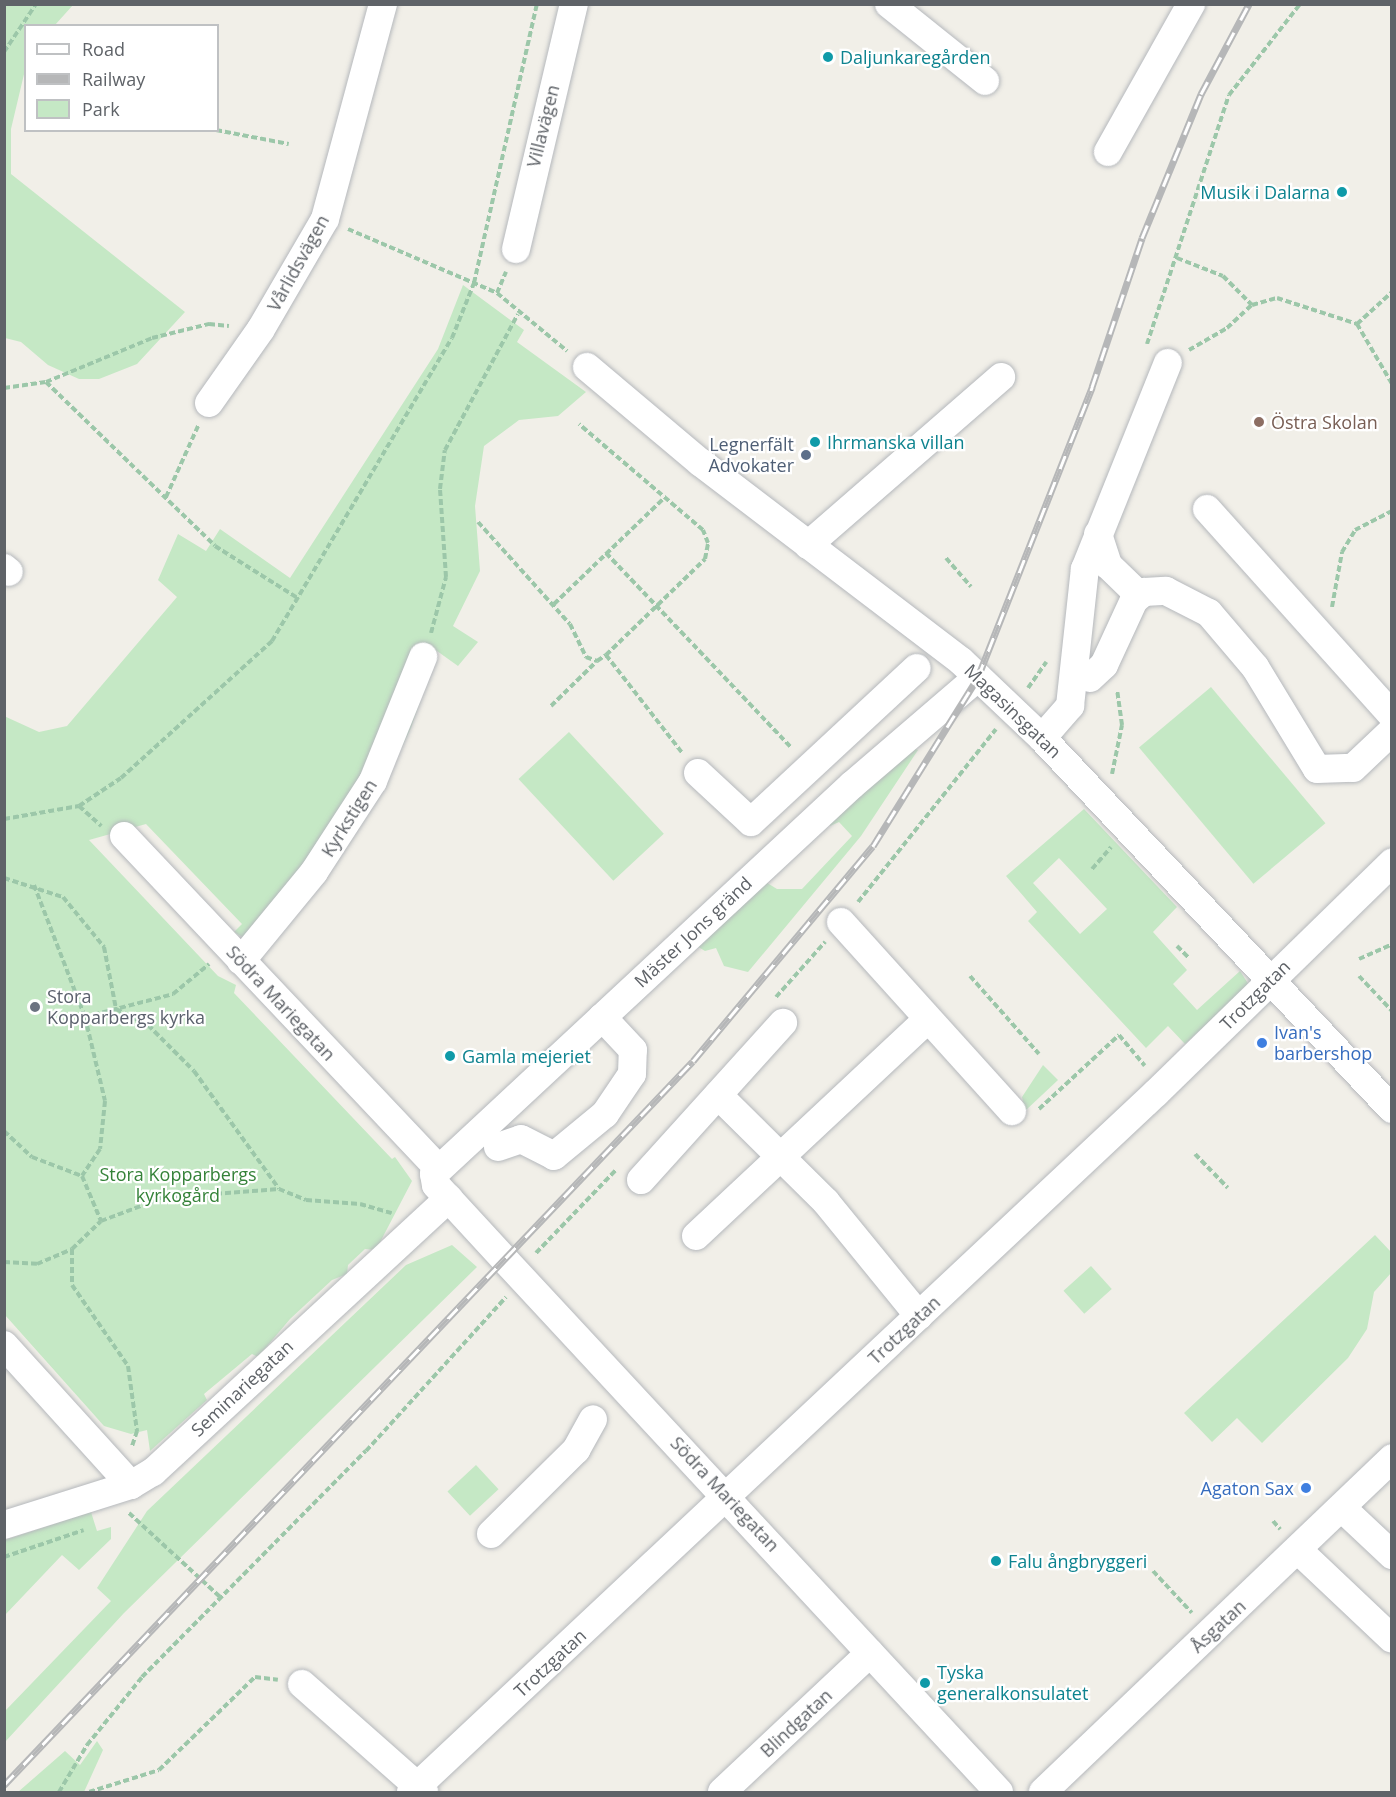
<!DOCTYPE html>
<html>
<head>
<meta charset="utf-8">
<style>
	body { margin:0 }
	#map { position:relative; width:1396px; height:1797px; overflow:hidden; background:#f1efe8; font-family:"Open Sans",sans-serif }
	div>[style] { position:absolute }
	[style*='--x'] { left:calc(var(--x)*1px); top:calc(var(--y)*1px); width:calc(var(--w)*1px); rotate:calc(var(--a)*1deg) }
	.green>* { inset:0; background:#c5e8c5; transform-origin:0 0 }
	.path>* { height:4px; margin-top:-2px; transform-origin:0; background:repeating-linear-gradient(90deg,#9cc7a9 0 6px,transparent 0 9px) }
	.roads { filter:drop-shadow(0 0 2px #b5b8bc) drop-shadow(0 0 2px #b5b8bc) }
	.minor>* { height:28px; margin:-14px; padding:0 14px; transform-origin:14px; border-radius:14px; background:#fff }
	.rail>* { height:7px; margin-top:-3.5px; transform-origin:0; background:repeating-linear-gradient(90deg,#fff 0 14px,#b6b7b8 0 28px); box-sizing:border-box; border-block:2px solid #b6b7b8 }
	.dots>* { width:16px; height:16px; translate:-50% -50%; box-sizing:border-box; border:3px solid #fff; border-radius:50% }
	span { translate:-50% -50%; white-space:nowrap; text-align:center; line-height:1.15; -webkit-text-stroke:4.5px #fff; paint-order:stroke }
	.culture-label { font-size:18px; color:#0d838f }
	.left { translate:0 -50%; text-align:left }
	.right { translate:-100% -50%; text-align:right }
	.street-label { font-size:18px; color:#5f6368 }
	.education-label { font-size:18px; color:#785e54 }
	.service-label { font-size:18px; color:#4e5e75 }
	.worship-label { font-size:18px; color:#5b616d }
	.shop-label { font-size:18px; color:#366cbe }
	.park-label { font-size:18px; color:#348238 }
	.frame { position:absolute; inset:0; border:6px solid #5f6368; pointer-events:none }
	.legend { position:absolute; left:24px; top:24px; width:195px; height:108px; box-sizing:border-box; background:#fff; border:2px solid #bfc1c3; margin:0; padding:8px 10px; list-style:none; font-size:18px; color:#5f6368 }
	.legend li { display:flex; align-items:center; gap:12px; height:30px }
	.legend b { width:30px; border:2px solid #bfc1c3 }
</style>
</head>
<body>
<div id="map">
	<div class="green">
		<div style="clip-path:polygon(5px 4px,73px 5px,55px 25px,26px 26px,25px 70px,11px 129px,11px 174px,185px 312px,137px 364px,99px 379px,79px 379px,48px 365px,21px 342px,5px 338px)"></div>
		<div style="clip-path:polygon(463px 285px,524px 330px,517px 342px,586px 392px,558px 416px,519px 420px,484px 446px,475px 506px,480px 571px,453px 626px,478px 642px,458px 666px,437px 651px,411px 728px,381px 791px,264px 950px,234px 932px,242px 924px,146px 824px,89px 840px,218px 976px,236px 985px,234px 993px,392px 1159px,395px 1157px,412px 1181px,376px 1250px,365px 1249px,348px 1265px,347px 1274px,332px 1280px,290px 1319px,258px 1357px,252px 1354px,204px 1394px,207px 1400px,150px 1451px,147px 1430px,131px 1434px,104px 1426px,5px 1315px,4px 716px,39px 732px,67px 726px,177px 597px,158px 580px,178px 534px,206px 551px,220px 529px,290px 578px,438px 349px)"></div>
		<div style="left:1211px;top:687px;width:178px;height:94px;rotate:50deg"></div>
		<div style="left:569px;top:732px;width:139px;height:69px;rotate:47deg"></div>
		<div style="clip-path:polygon(907px 746px,918px 750px,861px 836px,748px 972px,724px 966px,716px 948px,705px 951px,690px 942px,764px 881px,777px 889px,802px 889px,852px 836px,839px 822px,830px 826px,828px 807px)"></div>
		<div style="clip-path:polygon(evenodd,1084px 809px,1177px 907px,1153px 932px,1187px 970px,1173px 984px,1197px 1010px,1240px 971px,1249px 985px,1185px 1044px,1168px 1026px,1146px 1048px,1028px 921px,1037px 912px,1006px 876px,1084px 809px,1059px 858px,1107px 909px,1080px 934px,1033px 883px,1059px 858px)"></div>
		<div style="clip-path:polygon(1043px 1065px,1058px 1080px,1025px 1111px,1022px 1097px)"></div>
		<div style="clip-path:polygon(1375px 1235px,1391px 1252px,1391px 1273px,1374px 1292px,1367px 1329px,1348px 1358px,1262px 1443px,1237px 1418px,1212px 1442px,1184px 1413px)"></div>
		<div style="clip-path:polygon(452px 1245px,477px 1267px,124px 1613px,5px 1742px,5px 1711px,111px 1601px,97px 1588px,147px 1511px,406px 1265px)"></div>
		<div style="left:1091px;top:1266px;width:31px;height:37px;rotate:48deg"></div>
		<div style="left:476px;top:1465px;width:33px;height:39px;rotate:47deg"></div>
		<div style="clip-path:polygon(91px 1512px,97px 1531px,111px 1527px,111px 1539px,79px 1570px,62px 1555px,5px 1615px,5px 1540px)"></div>
		<div style="clip-path:polygon(97px 1741px,103px 1750px,84px 1792px,18px 1792px,65px 1751px,80px 1765px)"></div>
	</div>
	<div class="path">
		<div style="--x:4;--y:52;--w:58;--a:-56.3"></div>
		<div style="--x:216;--y:130;--w:74;--a:10.9"></div>
		<div style="--x:348;--y:229;--w:162;--a:23.2"></div>
		<div style="--x:497;--y:293;--w:91;--a:39.6"></div>
		<div style="--x:1177;--y:258;--w:49;--a:21.4"></div>
		<div style="--x:1223;--y:276;--w:41;--a:45"></div>
		<div style="--x:497;--y:293;--w:23;--a:-67"></div>
		<div style="--x:1357;--y:324;--w:47;--a:-42.4"></div>
		<div style="--x:1147;--y:344;--w:262;--a:-71.8"></div>
		<div style="--x:1229;--y:95;--w:115;--a:-52"></div>
		<div style="--x:1189;--y:350;--w:44;--a:-30.1"></div>
		<div style="--x:1227;--y:328;--w:34;--a:-43"></div>
		<div style="--x:1252;--y:305;--w:26;--a:-16"></div>
		<div style="--x:1277;--y:298;--w:84;--a:18"></div>
		<div style="--x:1357;--y:324;--w:69;--a:59.7"></div>
		<div style="--x:46;--y:382;--w:115;--a:-22.5"></div>
		<div style="--x:152;--y:338;--w:59;--a:-13.8"></div>
		<div style="--x:209;--y:324;--w:20;--a:6"></div>
		<div style="--x:4;--y:388;--w:42;--a:-8.1"></div>
		<div style="--x:46;--y:382;--w:235;--a:44.1"></div>
		<div style="--x:215;--y:546;--w:96;--a:32.2"></div>
		<div style="--x:166;--y:497;--w:78;--a:-65.7"></div>
		<div style="--x:478;--y:522;--w:137;--a:48"></div>
		<div style="--x:570;--y:624;--w:37;--a:64"></div>
		<div style="--x:586;--y:657;--w:12;--a:20"></div>
		<div style="--x:597;--y:661;--w:11;--a:-34"></div>
		<div style="--x:606;--y:655;--w:138;--a:-44.1"></div>
		<div style="--x:705;--y:559;--w:16;--a:-79"></div>
		<div style="--x:708;--y:543;--w:14;--a:-111"></div>
		<div style="--x:703;--y:530;--w:163;--a:-139.5"></div>
		<div style="--x:606;--y:553;--w:269;--a:46.4"></div>
		<div style="--x:946;--y:558;--w:38;--a:49"></div>
		<div style="--x:554;--y:604;--w:153;--a:-43.9"></div>
		<div style="--x:1332;--y:607;--w:56;--a:-79.7"></div>
		<div style="--x:1342;--y:552;--w:26;--a:-59"></div>
		<div style="--x:1355;--y:530;--w:42;--a:-27.2"></div>
		<div style="--x:431;--y:633;--w:58;--a:-75"></div>
		<div style="--x:446;--y:577;--w:88;--a:-93.9"></div>
		<div style="--x:440;--y:489;--w:39;--a:-83"></div>
		<div style="--x:445;--y:450;--w:154;--a:-61.8"></div>
		<div style="--x:606;--y:655;--w:125;--a:52.1"></div>
		<div style="--x:1028;--y:688;--w:32;--a:-55"></div>
		<div style="--x:551;--y:706;--w:64;--a:-44.4"></div>
		<div style="--x:1112;--y:774;--w:50;--a:-78.5"></div>
		<div style="--x:1122;--y:725;--w:34;--a:-98"></div>
		<div style="--x:79;--y:806;--w:30;--a:42"></div>
		<div style="--x:4;--y:819;--w:76;--a:-9.8"></div>
		<div style="--x:79;--y:806;--w:50;--a:-33.7"></div>
		<div style="--x:121;--y:778;--w:204;--a:-42.2"></div>
		<div style="--x:272;--y:641;--w:352;--a:-59.3"></div>
		<div style="--x:452;--y:338;--w:59;--a:-68.2"></div>
		<div style="--x:474;--y:283;--w:286;--a:-77.3"></div>
		<div style="--x:1092;--y:869;--w:29;--a:-49"></div>
		<div style="--x:4;--y:878;--w:62;--a:17.9"></div>
		<div style="--x:63;--y:897;--w:65;--a:50.6"></div>
		<div style="--x:104;--y:947;--w:63;--a:79"></div>
		<div style="--x:116;--y:1009;--w:36;--a:27"></div>
		<div style="--x:148;--y:1025;--w:65;--a:45"></div>
		<div style="--x:194;--y:1071;--w:145;--a:54.2"></div>
		<div style="--x:34;--y:885;--w:142;--a:68.9"></div>
		<div style="--x:85;--y:1017;--w:86;--a:76.6"></div>
		<div style="--x:105;--y:1101;--w:48;--a:95.9"></div>
		<div style="--x:100;--y:1149;--w:32;--a:124"></div>
		<div style="--x:858;--y:902;--w:221;--a:-51.4"></div>
		<div style="--x:1177;--y:946;--w:16;--a:45"></div>
		<div style="--x:1359;--y:959;--w:36;--a:-24"></div>
		<div style="--x:970;--y:976;--w:104;--a:48.5"></div>
		<div style="--x:1359;--y:976;--w:48;--a:46.7"></div>
		<div style="--x:776;--y:997;--w:74;--a:-48.3"></div>
		<div style="--x:85;--y:1017;--w:91;--a:-14.6"></div>
		<div style="--x:173;--y:994;--w:47;--a:-39.8"></div>
		<div style="--x:1039;--y:1109;--w:109;--a:-42.8"></div>
		<div style="--x:1119;--y:1035;--w:40;--a:50"></div>
		<div style="--x:4;--y:1131;--w:38;--a:43"></div>
		<div style="--x:32;--y:1157;--w:53;--a:20.8"></div>
		<div style="--x:1195;--y:1154;--w:47;--a:45.9"></div>
		<div style="--x:82;--y:1176;--w:49;--a:67.1"></div>
		<div style="--x:72;--y:1249;--w:36;--a:90"></div>
		<div style="--x:72;--y:1285;--w:98;--a:55.3"></div>
		<div style="--x:128;--y:1366;--w:66;--a:82.1"></div>
		<div style="--x:137;--y:1431;--w:16;--a:108"></div>
		<div style="--x:536;--y:1253;--w:115;--a:-46.1"></div>
		<div style="--x:4;--y:1262;--w:33;--a:3"></div>
		<div style="--x:37;--y:1264;--w:38;--a:-23"></div>
		<div style="--x:72;--y:1249;--w:40;--a:-44"></div>
		<div style="--x:101;--y:1221;--w:65;--a:-20.7"></div>
		<div style="--x:162;--y:1198;--w:117;--a:-4.4"></div>
		<div style="--x:279;--y:1189;--w:29;--a:22"></div>
		<div style="--x:306;--y:1200;--w:54;--a:4.2"></div>
		<div style="--x:360;--y:1204;--w:33;--a:16"></div>
		<div style="--x:129;--y:1513;--w:124;--a:42.7"></div>
		<div style="--x:1273;--y:1521;--w:11;--a:49"></div>
		<div style="--x:4;--y:1557;--w:84;--a:-18.6"></div>
		<div style="--x:1153;--y:1571;--w:57;--a:47.1"></div>
		<div style="--x:59;--y:1792;--w:55;--a:-59.2"></div>
		<div style="--x:87;--y:1745;--w:87;--a:-51"></div>
		<div style="--x:142;--y:1677;--w:318;--a:-45.3"></div>
		<div style="--x:366;--y:1451;--w:208;--a:-47.7"></div>
		<div style="--x:89;--y:1792;--w:73;--a:-17.4"></div>
		<div style="--x:159;--y:1770;--w:134;--a:-44.1"></div>
		<div style="--x:255;--y:1677;--w:23;--a:7"></div>
	</div>
	<div class="roads">
		<div class="minor">
			<div style="--x:889;--y:4;--w:123;--a:38.7"></div>
			<div style="--x:1108;--y:152;--w:170;--a:-60.7"></div>
			<div style="--x:516;--y:249;--w:252;--a:-76.7"></div>
			<div style="--x:587;--y:367;--w:148;--a:40.1"></div>
			<div style="--x:700;--y:462;--w:328;--a:37.3"></div>
			<div style="--x:961;--y:661;--w:112;--a:43.5"></div>
			<div style="--x:1042;--y:738;--w:510;--a:46.67"></div>
			<div style="--x:209;--y:403;--w:90;--a:-54.9"></div>
			<div style="--x:261;--y:329;--w:127;--a:-59.8"></div>
			<div style="--x:325;--y:219;--w:223;--a:-74.9"></div>
			<div style="--x:1207;--y:509;--w:277;--a:48.1"></div>
			<div style="--x:1098;--y:534;--w:33;--a:72"></div>
			<div style="--x:1108;--y:565;--w:43;--a:44.1"></div>
			<div style="--x:808;--y:545;--w:256;--a:-41"></div>
			<div style="--x:4;--y:568;--w:6;--a:39"></div>
			<div style="--x:978;--y:677;--w:166;--a:139.4"></div>
			<div style="--x:852;--y:785;--w:571;--a:137.06"></div>
			<div style="--x:434;--y:1174;--w:11;--a:80"></div>
			<div style="--x:436;--y:1185;--w:102;--a:47.4"></div>
			<div style="--x:505;--y:1260;--w:726;--a:47.12"></div>
			<div style="--x:1090;--y:678;--w:19;--a:-43"></div>
			<div style="--x:1104;--y:665;--w:72;--a:-65.2"></div>
			<div style="--x:1134;--y:600;--w:13;--a:-39"></div>
			<div style="--x:1144;--y:592;--w:22;--a:-3"></div>
			<div style="--x:1166;--y:591;--w:48;--a:27.1"></div>
			<div style="--x:1209;--y:613;--w:71;--a:49.6"></div>
			<div style="--x:1255;--y:667;--w:119;--a:58.7"></div>
			<div style="--x:1317;--y:769;--w:36;--a:-2"></div>
			<div style="--x:1353;--y:768;--w:54;--a:-43.5"></div>
			<div style="--x:1042;--y:738;--w:43;--a:-48.8"></div>
			<div style="--x:1070;--y:706;--w:138;--a:-83.8"></div>
			<div style="--x:1085;--y:569;--w:222;--a:-68.1"></div>
			<div style="--x:698;--y:773;--w:72;--a:42.8"></div>
			<div style="--x:751;--y:822;--w:226;--a:-42.9"></div>
			<div style="--x:124;--y:836;--w:458;--a:46.6"></div>
			<div style="--x:841;--y:922;--w:255;--a:47.9"></div>
			<div style="--x:241;--y:961;--w:115;--a:-50.6"></div>
			<div style="--x:314;--y:872;--w:108;--a:-57"></div>
			<div style="--x:373;--y:781;--w:134;--a:-68"></div>
			<div style="--x:718;--y:1095;--w:152;--a:44.7"></div>
			<div style="--x:826;--y:1202;--w:147;--a:50.8"></div>
			<div style="--x:498;--y:1147;--w:24;--a:-19"></div>
			<div style="--x:521;--y:1139;--w:37;--a:27"></div>
			<div style="--x:554;--y:1156;--w:66;--a:-39.5"></div>
			<div style="--x:605;--y:1114;--w:48;--a:-56"></div>
			<div style="--x:632;--y:1074;--w:24;--a:-88"></div>
			<div style="--x:633;--y:1050;--w:45;--a:-133.2"></div>
			<div style="--x:641;--y:1180;--w:212;--a:-47.9"></div>
			<div style="--x:696;--y:1236;--w:315;--a:-43.1"></div>
			<div style="--x:4;--y:1345;--w:189;--a:47.8"></div>
			<div style="--x:1342;--y:1508;--w:69;--a:43.2"></div>
			<div style="--x:4;--y:1525;--w:133;--a:-17.5"></div>
			<div style="--x:131;--y:1485;--w:26;--a:-31"></div>
			<div style="--x:153;--y:1472;--w:403;--a:-42.8"></div>
			<div style="--x:491;--y:1534;--w:120;--a:-44.7"></div>
			<div style="--x:576;--y:1450;--w:35;--a:-61"></div>
			<div style="--x:1298;--y:1550;--w:129;--a:43.4"></div>
			<div style="--x:302;--y:1684;--w:163;--a:41.5"></div>
			<div style="--x:411;--y:1792;--w:1022;--a:-43.18"></div>
			<div style="--x:1156;--y:1093;--w:330;--a:-44.3"></div>
			<div style="--x:722;--y:1792;--w:203;--a:-43.2"></div>
			<div style="--x:1043;--y:1792;--w:483;--a:-43.7"></div>
		</div>
	</div>
	<div class="rail">
		<div style="--x:4;--y:1785;--w:999;--a:-46.42"></div>
		<div style="--x:693;--y:1061;--w:280;--a:-50.1"></div>
		<div style="--x:873;--y:846;--w:199;--a:-58.1"></div>
		<div style="--x:978;--y:677;--w:312;--a:-68.5"></div>
		<div style="--x:1092;--y:387;--w:157;--a:-71.4"></div>
		<div style="--x:1142;--y:238;--w:156;--a:-67.7"></div>
		<div style="--x:1201;--y:94;--w:102;--a:-61.9"></div>
	</div>
	<div class="dots">
		<div style="left:828px;top:57px;background:#0f9aa8"></div>
		<div style="left:1342px;top:192px;background:#0f9aa8"></div>
		<div style="left:1259px;top:422px;background:#8d6e63"></div>
		<div style="left:815px;top:442px;background:#0f9aa8"></div>
		<div style="left:806px;top:455px;background:#5c6f8a"></div>
		<div style="left:35px;top:1007px;background:#6b7280"></div>
		<div style="left:1262px;top:1043px;background:#3f7fe0"></div>
		<div style="left:450px;top:1056px;background:#0f9aa8"></div>
		<div style="left:1306px;top:1488px;background:#3f7fe0"></div>
		<div style="left:996px;top:1561px;background:#0f9aa8"></div>
		<div style="left:925px;top:1683px;background:#0f9aa8"></div>
	</div>
	<div class="culture-label">
		<span class="left" style="left:840px;top:57px">Daljunkaregården</span>
		<span class="right" style="left:1330px;top:192px">Musik i Dalarna</span>
		<span class="left" style="left:827px;top:442px">Ihrmanska villan</span>
		<span class="left" style="left:462px;top:1056px">Gamla mejeriet</span>
		<span class="left" style="left:1008px;top:1561px">Falu ångbryggeri</span>
		<span class="left" style="left:937px;top:1683px">Tyska<br>generalkonsulatet</span>
	</div>
	<div class="street-label">
		<span style="left:543px;top:126px;rotate:-76deg">Villavägen</span>
		<span style="left:298px;top:263px;rotate:-61deg">Vårlidsvägen</span>
		<span style="left:1013px;top:711px;rotate:44deg">Magasinsgatan</span>
		<span style="left:349px;top:818px;rotate:-58deg">Kyrkstigen</span>
		<span style="left:693px;top:932px;rotate:-43deg">Mäster Jons gränd</span>
		<span style="left:1255px;top:995px;rotate:-45deg">Trotzgatan</span>
		<span style="left:281px;top:1003px;rotate:47deg">Södra Mariegatan</span>
		<span style="left:904px;top:1330px;rotate:-43deg">Trotzgatan</span>
		<span style="left:242px;top:1388px;rotate:-43deg">Seminariegatan</span>
		<span style="left:725px;top:1494px;rotate:47deg">Södra Mariegatan</span>
		<span style="left:1218px;top:1626px;rotate:-43deg">Åsgatan</span>
		<span style="left:550px;top:1663px;rotate:-43deg">Trotzgatan</span>
		<span style="left:796px;top:1723px;rotate:-43deg">Blindgatan</span>
	</div>
	<div class="education-label">
		<span class="left" style="left:1271px;top:422px">Östra Skolan</span>
	</div>
	<div class="service-label">
		<span class="right" style="left:794px;top:455px">Legnerfält<br>Advokater</span>
	</div>
	<div class="worship-label">
		<span class="left" style="left:47px;top:1007px">Stora<br>Kopparbergs kyrka</span>
	</div>
	<div class="shop-label">
		<span class="left" style="left:1274px;top:1043px">Ivan's<br>barbershop</span>
		<span class="right" style="left:1294px;top:1488px">Agaton Sax</span>
	</div>
	<div class="park-label">
		<span style="left:178px;top:1185px">Stora Kopparbergs<br>kyrkogård</span>
	</div>
	<div class="frame"></div>
	<ul class="legend">
	<li><b style="height:8px;background:#fff"></b>Road</li>
	<li><b style="height:8px;background:#b6b7b8"></b>Railway</li>
	<li><b style="height:16px;background:#c5e8c5"></b>Park</li>
	</ul>
</div>
</body>
</html>
